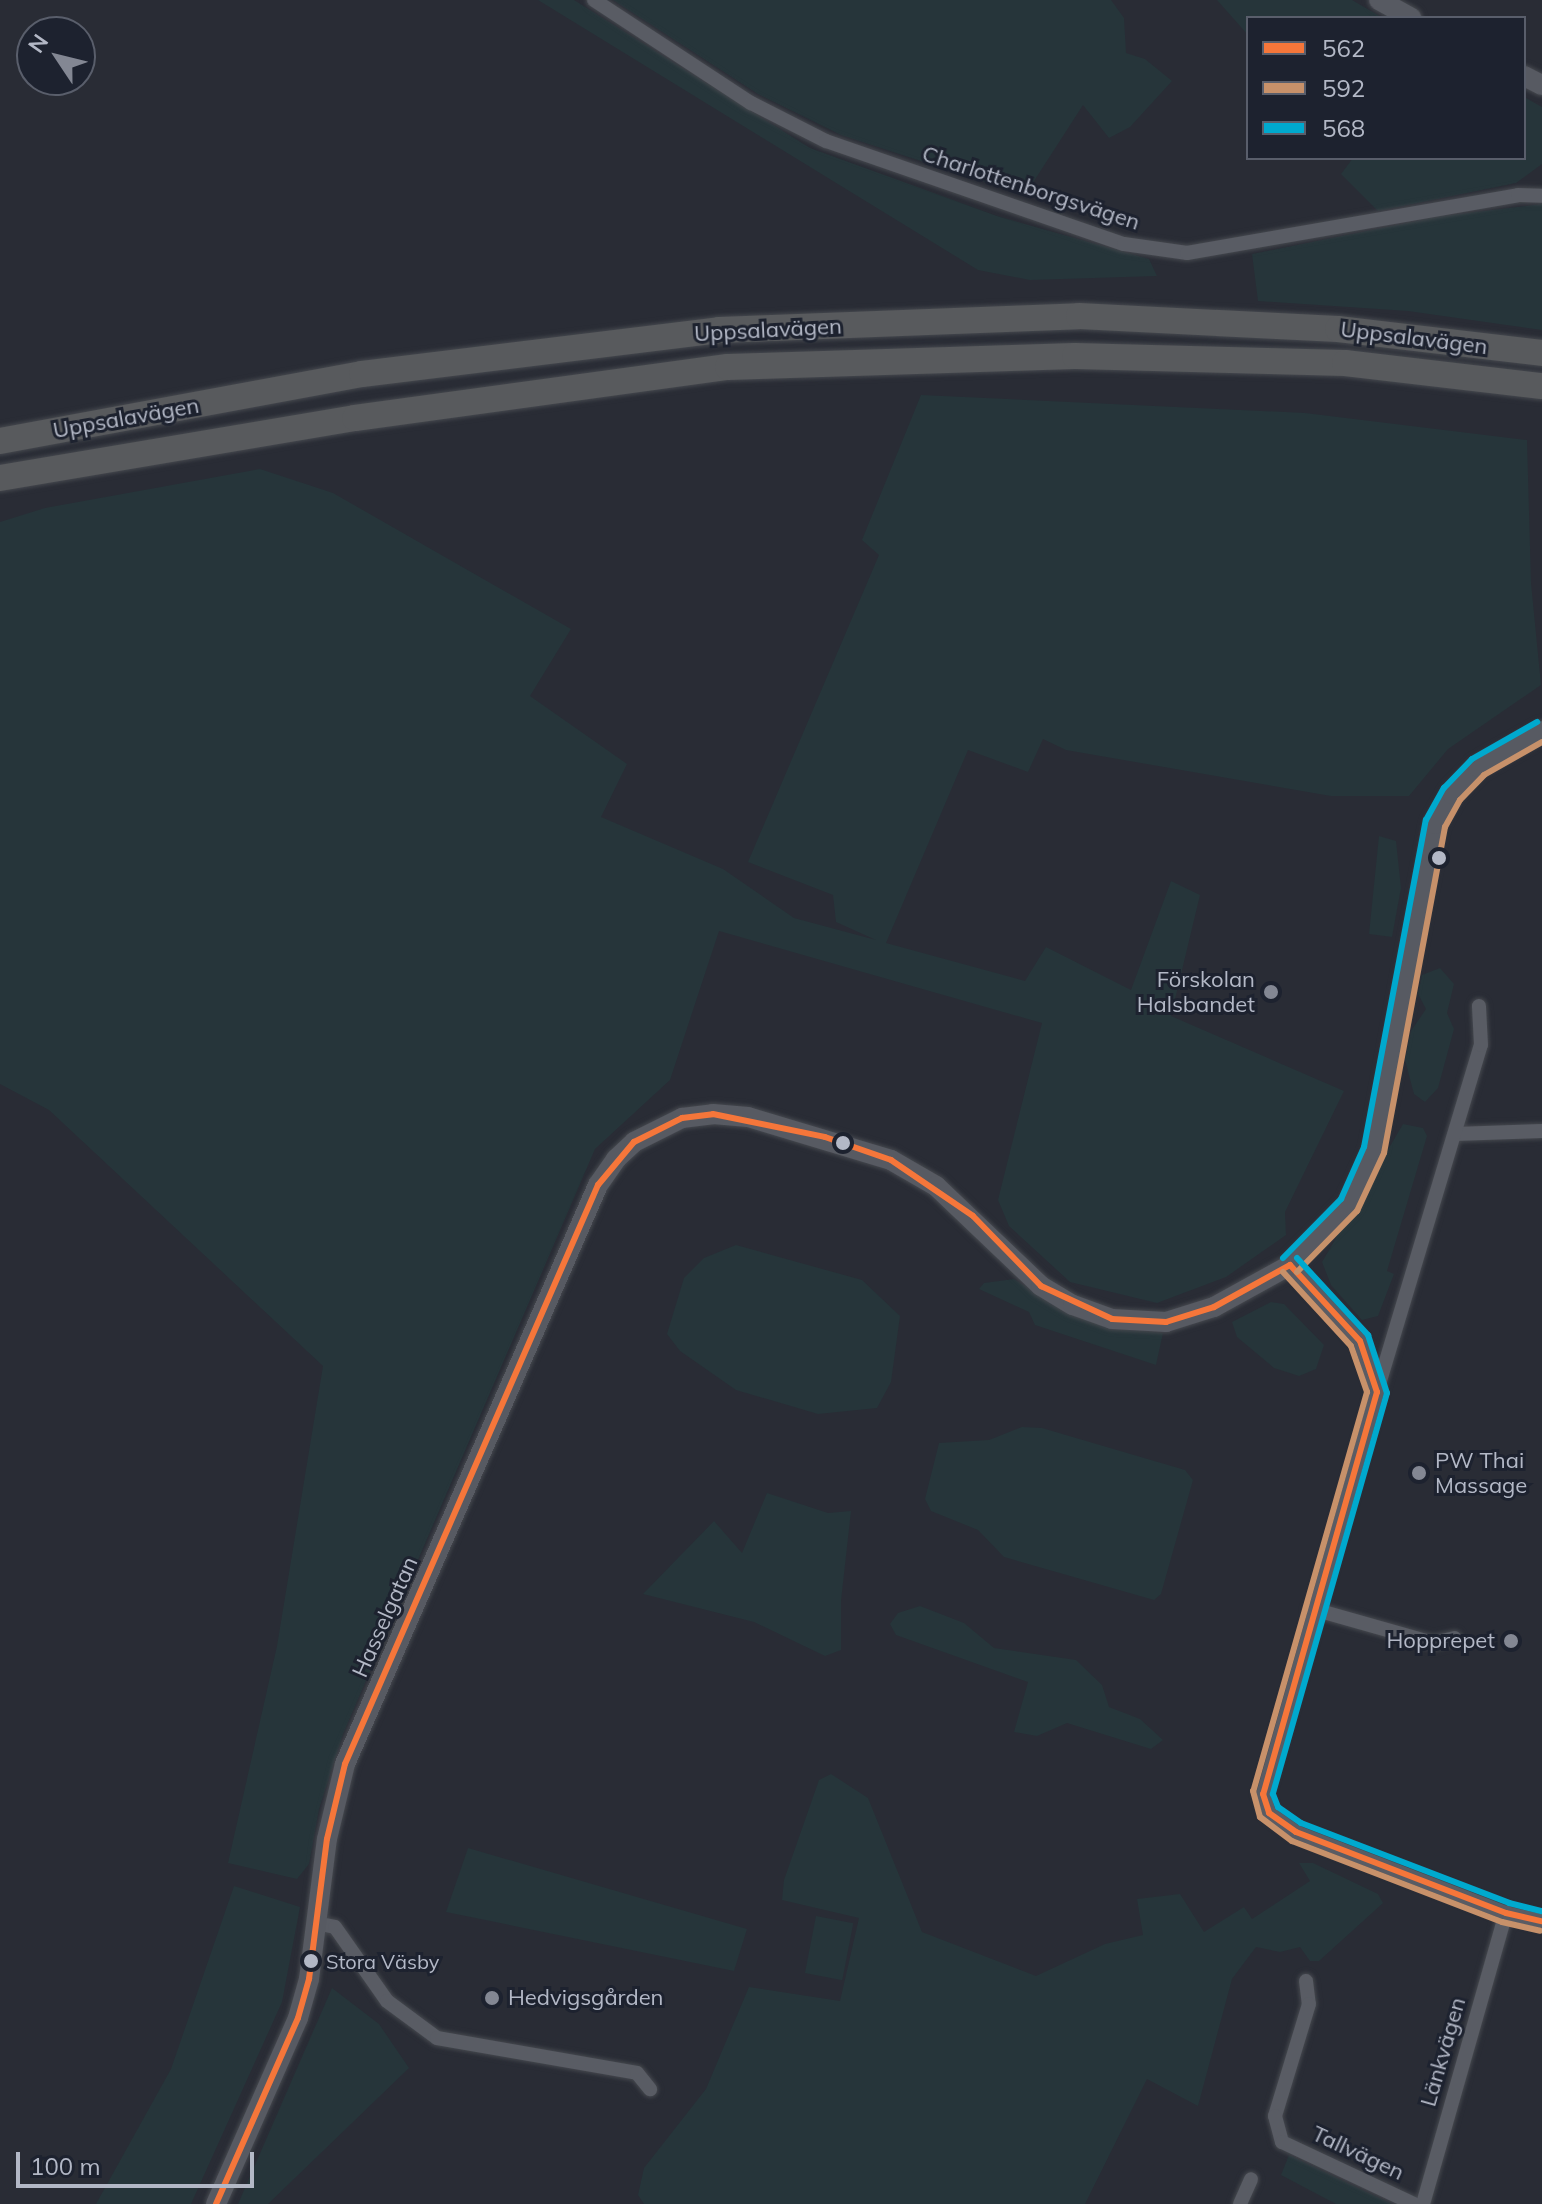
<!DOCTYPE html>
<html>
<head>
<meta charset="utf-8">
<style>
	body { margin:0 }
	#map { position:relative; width:1542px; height:2204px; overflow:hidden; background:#292c35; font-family:Mulish,sans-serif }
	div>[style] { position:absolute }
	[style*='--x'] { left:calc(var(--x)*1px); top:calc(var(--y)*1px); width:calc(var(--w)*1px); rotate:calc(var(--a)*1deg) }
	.green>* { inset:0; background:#26353a; transform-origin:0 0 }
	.roads { filter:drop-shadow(0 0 2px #45484e) drop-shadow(0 0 2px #45484e) }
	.street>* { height:14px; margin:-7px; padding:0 7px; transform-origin:7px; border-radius:7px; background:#595c64 }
	.secondary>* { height:20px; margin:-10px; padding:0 10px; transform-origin:10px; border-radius:10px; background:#575a62 }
	.highway>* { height:26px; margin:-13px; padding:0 13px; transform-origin:13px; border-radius:13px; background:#585a5d }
	.bus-1>* { height:6px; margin:-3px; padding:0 3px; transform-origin:3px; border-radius:3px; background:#f5763a }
	.bus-2>* { height:6px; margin:-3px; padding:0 3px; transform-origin:3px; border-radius:3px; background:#c7916a }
	.bus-3>* { height:6px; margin:-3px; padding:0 3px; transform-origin:3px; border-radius:3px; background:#00a9ce }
	.dots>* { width:22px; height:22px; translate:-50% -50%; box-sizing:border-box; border:4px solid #1d222f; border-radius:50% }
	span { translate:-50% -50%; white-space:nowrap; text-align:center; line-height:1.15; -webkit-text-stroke:6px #1d222f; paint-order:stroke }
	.bus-label { font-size:20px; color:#b3b8c6 }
	.left { translate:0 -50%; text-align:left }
	.street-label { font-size:22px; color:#b3b8c6 }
	.poi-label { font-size:22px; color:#b3b8c6 }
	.right { translate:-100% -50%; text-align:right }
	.legend { position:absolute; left:1246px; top:16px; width:280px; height:144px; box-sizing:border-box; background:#1d222f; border:2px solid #595e6b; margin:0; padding:10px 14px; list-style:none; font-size:24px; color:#b3b8c6 }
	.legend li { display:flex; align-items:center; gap:16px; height:40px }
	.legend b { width:40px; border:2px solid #595e6b }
	.north { position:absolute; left:16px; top:16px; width:80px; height:80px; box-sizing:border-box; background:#1d222f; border:2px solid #595e6b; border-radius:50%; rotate:305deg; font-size:22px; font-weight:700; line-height:32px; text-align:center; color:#b3b8c6 }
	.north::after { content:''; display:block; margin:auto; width:28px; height:36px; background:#838793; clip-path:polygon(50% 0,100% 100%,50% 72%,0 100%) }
	.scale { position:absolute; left:16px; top:2152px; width:238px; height:36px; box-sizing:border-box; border:4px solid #b3b8c6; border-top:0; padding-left:10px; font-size:24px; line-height:28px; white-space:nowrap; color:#b3b8c6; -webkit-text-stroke:6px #1d222f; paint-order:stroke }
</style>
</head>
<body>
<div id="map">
	<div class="green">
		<div style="clip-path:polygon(538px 0,574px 0,810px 148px,997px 216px,1149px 259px,1157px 276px,1030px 280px,978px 270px)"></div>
		<div style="clip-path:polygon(613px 0,1111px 0,1124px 18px,1126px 53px,1145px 59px,1172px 81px,1130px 127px,1109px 138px,1083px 105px,1025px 195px,841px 135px,758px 94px)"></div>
		<div style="clip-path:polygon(1217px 0,1352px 0,1383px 18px,1248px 18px,1248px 35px)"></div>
		<div style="clip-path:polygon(1524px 97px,1542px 107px,1542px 164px,1516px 183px,1378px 211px,1341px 174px,1353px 158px,1524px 158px)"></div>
		<div style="clip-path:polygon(1542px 204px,1542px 330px,1408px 311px,1258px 301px,1252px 254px,1441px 216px)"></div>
		<div style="clip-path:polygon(921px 395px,1305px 413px,1527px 440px,1531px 583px,1541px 685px,1448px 749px,1409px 796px,1331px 796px,1066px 750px,1043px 739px,1028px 772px,968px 750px,886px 943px,1025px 981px,1046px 947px,1131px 990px,1171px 881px,1200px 895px,1171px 1016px,1344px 1091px,1285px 1212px,1286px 1235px,1226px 1277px,1157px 1303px,1070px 1282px,1009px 1226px,998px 1200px,1042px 1023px,719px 931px,670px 1080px,595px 1149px,343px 1734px,319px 1809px,309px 1864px,297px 1879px,228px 1863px,277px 1646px,323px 1366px,49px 1110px,0 1084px,0 522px,45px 508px,260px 469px,333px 493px,571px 629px,530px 696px,627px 764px,601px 817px,723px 869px,794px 918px,876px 940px,836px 922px,833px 895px,748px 862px,879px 555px,862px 540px)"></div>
		<div style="clip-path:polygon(1379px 836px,1396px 841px,1401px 888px,1392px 937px,1369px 934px)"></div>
		<div style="clip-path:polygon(1440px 968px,1454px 984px,1447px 1013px,1454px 1029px,1438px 1088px,1425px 1102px,1414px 1094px,1405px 1060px,1411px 1031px,1426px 1009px,1418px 994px,1422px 975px)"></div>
		<div style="clip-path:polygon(1403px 1124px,1423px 1128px,1427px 1136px,1387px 1271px,1394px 1274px,1378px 1316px,1362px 1320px,1331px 1285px,1322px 1262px)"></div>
		<div style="clip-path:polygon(736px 1245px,862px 1280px,900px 1316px,891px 1382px,877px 1408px,818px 1414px,736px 1390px,680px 1351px,667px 1334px,684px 1278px,704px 1258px)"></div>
		<div style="clip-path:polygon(1014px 1279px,1069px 1314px,1109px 1328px,1163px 1333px,1156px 1365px,1035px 1325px,1029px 1312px,979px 1289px,984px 1283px)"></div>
		<div style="clip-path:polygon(1271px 1302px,1284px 1304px,1324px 1345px,1316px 1369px,1299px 1376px,1274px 1368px,1237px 1337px,1232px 1322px)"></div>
		<div style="clip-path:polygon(1022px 1427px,1042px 1428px,1185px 1470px,1193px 1480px,1161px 1594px,1154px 1600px,1004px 1557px,978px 1530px,931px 1511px,925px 1499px,939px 1443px,989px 1440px)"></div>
		<div style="clip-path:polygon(767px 1493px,828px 1513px,851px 1511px,841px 1601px,841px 1650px,825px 1656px,754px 1622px,643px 1594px,714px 1521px,742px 1553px)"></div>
		<div style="clip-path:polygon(920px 1606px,964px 1623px,994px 1648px,1076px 1660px,1102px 1685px,1109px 1707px,1140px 1719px,1163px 1740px,1151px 1749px,1067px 1723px,1037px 1736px,1014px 1732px,1028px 1682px,896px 1635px,890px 1624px,898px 1613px)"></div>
		<div style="clip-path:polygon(831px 1774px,868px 1798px,922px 1932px,1036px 1976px,1105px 1944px,1143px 1935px,1137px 1899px,1180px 1894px,1204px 1932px,1244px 1907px,1252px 1919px,1310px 1881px,1299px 1863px,1313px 1863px,1378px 1894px,1383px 1903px,1319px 1961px,1310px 1961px,1300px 1947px,1280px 1952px,1256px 1947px,1232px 1979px,1198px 2106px,1147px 2079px,1085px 2204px,644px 2204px,638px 2195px,644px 2168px,706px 2089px,749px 1987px,840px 2001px,859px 1918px,782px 1900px,784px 1880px,819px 1780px)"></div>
		<div style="clip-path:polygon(468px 1848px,747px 1929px,734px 1971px,446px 1912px)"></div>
		<div style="clip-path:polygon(234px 1886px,300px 1907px,282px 2002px,191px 2204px,96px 2204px,171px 2069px)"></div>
		<div style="left:816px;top:1916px;width:38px;height:58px;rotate:11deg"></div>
		<div style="clip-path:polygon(332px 1988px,379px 2024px,409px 2068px,268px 2204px,238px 2204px)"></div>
		<div style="clip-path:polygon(1289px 2155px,1392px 2204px,1336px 2204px,1281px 2175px)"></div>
	</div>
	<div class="roads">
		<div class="street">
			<div style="--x:594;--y:0;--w:188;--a:33.3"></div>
			<div style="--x:751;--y:103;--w:84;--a:26.9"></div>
			<div style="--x:826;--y:141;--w:315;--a:19.1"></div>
			<div style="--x:1124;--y:244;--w:64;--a:8.1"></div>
			<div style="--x:1187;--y:253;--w:336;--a:-9.9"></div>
			<div style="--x:1518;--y:195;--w:24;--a:2"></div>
			<div style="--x:1455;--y:1134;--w:87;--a:-2"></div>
			<div style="--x:1290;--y:1265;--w:103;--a:47.4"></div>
			<div style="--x:1360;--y:1341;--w:54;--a:71.6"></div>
			<div style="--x:1377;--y:1392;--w:418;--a:105.8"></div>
			<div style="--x:1263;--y:1794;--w:20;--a:72"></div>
			<div style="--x:1269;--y:1813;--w:33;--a:35"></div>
			<div style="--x:1296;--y:1832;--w:225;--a:21.1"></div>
			<div style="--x:1506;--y:1913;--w:37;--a:13"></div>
			<div style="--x:1377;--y:1391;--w:361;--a:-73.3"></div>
			<div style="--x:1481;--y:1045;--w:39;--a:-93"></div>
			<div style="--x:1313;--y:1609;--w:125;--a:15.8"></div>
			<div style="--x:1433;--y:1643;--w:22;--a:-13"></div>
			<div style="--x:316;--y:1923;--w:19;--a:12"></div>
			<div style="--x:335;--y:1927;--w:90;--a:54.9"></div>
			<div style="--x:387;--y:2001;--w:62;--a:36.5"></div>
			<div style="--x:437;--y:2038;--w:203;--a:9.9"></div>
			<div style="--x:637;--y:2073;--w:21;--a:51"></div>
			<div style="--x:1306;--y:1981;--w:23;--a:83"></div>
			<div style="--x:1309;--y:2004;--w:117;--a:106.9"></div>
			<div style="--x:1275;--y:2116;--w:27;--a:75"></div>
			<div style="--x:1282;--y:2142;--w:146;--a:25.2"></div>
			<div style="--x:1240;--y:2204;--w:27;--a:-66"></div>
			<div style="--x:1423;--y:2204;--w:303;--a:-74.1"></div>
		</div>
		<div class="secondary">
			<div style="--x:1379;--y:0;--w:37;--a:29"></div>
			<div style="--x:1524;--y:76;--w:20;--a:27"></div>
			<div style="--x:216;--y:2204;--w:203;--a:-66.2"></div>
			<div style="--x:298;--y:2018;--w:41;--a:-74.2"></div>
			<div style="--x:309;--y:1979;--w:141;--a:-82.7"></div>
			<div style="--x:327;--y:1839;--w:77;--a:-76.5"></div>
			<div style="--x:345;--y:1764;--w:632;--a:-66.4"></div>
			<div style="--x:598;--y:1185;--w:32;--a:-55"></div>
			<div style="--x:616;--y:1159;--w:25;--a:-43"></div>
			<div style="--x:634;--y:1142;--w:54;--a:-26.6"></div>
			<div style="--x:682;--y:1118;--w:31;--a:-7"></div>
			<div style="--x:713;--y:1114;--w:35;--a:5"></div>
			<div style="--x:748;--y:1117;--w:149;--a:16.7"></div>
			<div style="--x:891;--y:1160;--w:52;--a:30"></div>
			<div style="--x:936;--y:1186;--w:145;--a:43.6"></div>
			<div style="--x:1041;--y:1286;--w:37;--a:31"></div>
			<div style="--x:1073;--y:1305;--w:41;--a:19.7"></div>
			<div style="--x:1112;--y:1319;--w:54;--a:3.2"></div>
			<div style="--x:1166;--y:1322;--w:50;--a:-17.4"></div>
			<div style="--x:1214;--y:1307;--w:87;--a:-28.9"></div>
			<div style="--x:1290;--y:1265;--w:84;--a:-45.5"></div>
			<div style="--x:1349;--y:1205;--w:60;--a:-65.6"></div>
			<div style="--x:1374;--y:1150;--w:332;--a:-79.4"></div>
			<div style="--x:1435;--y:824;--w:34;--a:-60"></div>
			<div style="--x:1452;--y:794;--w:37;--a:-46"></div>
			<div style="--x:1478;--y:767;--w:73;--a:-29.4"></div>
		</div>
		<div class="highway">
			<div style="--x:0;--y:441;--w:368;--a:-10.5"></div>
			<div style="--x:362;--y:374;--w:360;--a:-7"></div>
			<div style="--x:719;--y:330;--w:360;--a:-2.2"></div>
			<div style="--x:1079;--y:316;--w:259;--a:2.9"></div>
			<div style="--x:1338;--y:329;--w:205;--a:6.7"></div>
			<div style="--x:0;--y:478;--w:360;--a:-9.6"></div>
			<div style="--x:355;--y:418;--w:376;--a:-7.8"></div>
			<div style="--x:728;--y:367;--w:347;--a:-1.8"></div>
			<div style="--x:1075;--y:356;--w:270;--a:1.5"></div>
			<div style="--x:1345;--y:363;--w:198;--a:6.7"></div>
		</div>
	</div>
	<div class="bus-1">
		<div style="--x:1290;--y:1265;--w:103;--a:47.4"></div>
		<div style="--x:1360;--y:1341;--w:54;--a:71.6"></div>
		<div style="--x:1377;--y:1392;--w:418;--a:105.8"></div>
		<div style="--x:1263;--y:1794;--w:20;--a:72"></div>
		<div style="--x:1269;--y:1813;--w:33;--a:35"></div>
		<div style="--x:1296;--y:1832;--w:225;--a:21.1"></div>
		<div style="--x:1506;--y:1913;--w:37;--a:13"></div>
		<div style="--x:216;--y:2204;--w:203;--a:-66.2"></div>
		<div style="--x:298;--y:2018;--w:41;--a:-74.2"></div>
		<div style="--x:309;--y:1979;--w:141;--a:-82.7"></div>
		<div style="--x:327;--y:1839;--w:77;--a:-76.5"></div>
		<div style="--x:345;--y:1764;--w:632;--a:-66.4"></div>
		<div style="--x:598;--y:1185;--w:56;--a:-50.1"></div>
		<div style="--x:634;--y:1142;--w:54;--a:-26.6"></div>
		<div style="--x:682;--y:1118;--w:31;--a:-7"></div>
		<div style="--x:713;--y:1114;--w:114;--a:11.6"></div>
		<div style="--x:825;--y:1137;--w:70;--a:19.2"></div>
		<div style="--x:891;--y:1160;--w:99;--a:34.3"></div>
		<div style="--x:973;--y:1216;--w:98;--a:45.8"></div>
		<div style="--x:1041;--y:1286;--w:78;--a:24.9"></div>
		<div style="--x:1112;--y:1319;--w:54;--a:3.2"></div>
		<div style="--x:1166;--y:1322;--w:50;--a:-17.4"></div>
		<div style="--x:1214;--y:1307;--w:87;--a:-28.9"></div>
	</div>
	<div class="bus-2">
		<div style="--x:1283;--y:1272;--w:100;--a:47.4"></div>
		<div style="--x:1351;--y:1346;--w:49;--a:70.8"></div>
		<div style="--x:1367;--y:1392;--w:415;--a:105.9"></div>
		<div style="--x:1253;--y:1791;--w:27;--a:75"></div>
		<div style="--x:1260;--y:1817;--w:40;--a:37"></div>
		<div style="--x:1292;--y:1841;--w:225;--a:21.1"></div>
		<div style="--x:1502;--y:1922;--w:39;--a:13"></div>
		<div style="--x:1297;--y:1272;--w:86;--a:-45.5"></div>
		<div style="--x:1357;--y:1211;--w:64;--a:-65"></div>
		<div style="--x:1384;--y:1153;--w:332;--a:-79.4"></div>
		<div style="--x:1445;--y:827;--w:31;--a:-61"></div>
		<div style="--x:1460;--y:800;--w:35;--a:-46"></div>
		<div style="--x:1484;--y:775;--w:67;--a:-29.6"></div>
	</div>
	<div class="bus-3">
		<div style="--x:1283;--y:1258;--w:83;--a:-45.5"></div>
		<div style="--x:1341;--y:1199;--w:57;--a:-66.1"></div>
		<div style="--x:1364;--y:1147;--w:333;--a:-79.3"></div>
		<div style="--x:1426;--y:820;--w:37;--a:-61"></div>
		<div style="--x:1444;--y:788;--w:40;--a:-46"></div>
		<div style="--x:1472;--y:759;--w:75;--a:-29.6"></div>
		<div style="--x:1297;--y:1258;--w:105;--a:47.3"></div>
		<div style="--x:1368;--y:1335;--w:61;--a:71.9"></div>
		<div style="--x:1387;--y:1393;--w:417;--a:105.9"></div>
		<div style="--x:1273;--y:1794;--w:14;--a:69"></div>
		<div style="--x:1278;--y:1807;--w:28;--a:35"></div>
		<div style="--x:1301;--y:1823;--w:223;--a:21"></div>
		<div style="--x:1509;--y:1903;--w:34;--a:14"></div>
	</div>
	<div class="dots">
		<div style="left:1439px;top:858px;background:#b3b8c6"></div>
		<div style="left:1271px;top:992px;background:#838793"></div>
		<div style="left:843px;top:1143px;background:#b3b8c6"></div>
		<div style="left:1419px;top:1473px;background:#838793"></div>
		<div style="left:1511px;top:1641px;background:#838793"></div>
		<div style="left:311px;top:1961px;background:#b3b8c6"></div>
		<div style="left:492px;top:1998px;background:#838793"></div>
	</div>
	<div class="bus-label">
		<span class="left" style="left:326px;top:1961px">Stora Väsby</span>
	</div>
	<div class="street-label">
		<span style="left:1031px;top:188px;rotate:18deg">Charlottenborgsvägen</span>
		<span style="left:768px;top:330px;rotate:-3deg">Uppsalavägen</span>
		<span style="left:1414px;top:338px;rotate:7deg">Uppsalavägen</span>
		<span style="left:126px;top:418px;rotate:-10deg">Uppsalavägen</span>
		<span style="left:385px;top:1617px;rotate:-66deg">Hasselgatan</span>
		<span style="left:1443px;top:2052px;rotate:-74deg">Länkvägen</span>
		<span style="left:1358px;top:2153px;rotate:25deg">Tallvägen</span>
	</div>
	<div class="poi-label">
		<span class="right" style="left:1255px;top:992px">Förskolan<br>Halsbandet</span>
		<span class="left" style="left:1435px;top:1473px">PW Thai<br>Massage</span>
		<span class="right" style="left:1495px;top:1641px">Hopprepet</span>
		<span class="left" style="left:508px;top:1998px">Hedvigsgården</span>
	</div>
	<ul class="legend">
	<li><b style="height:10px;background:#f5763a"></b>562</li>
	<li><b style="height:10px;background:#c7916a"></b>592</li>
	<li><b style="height:10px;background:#00a9ce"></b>568</li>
	</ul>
	<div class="north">N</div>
	<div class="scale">100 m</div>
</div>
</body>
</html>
